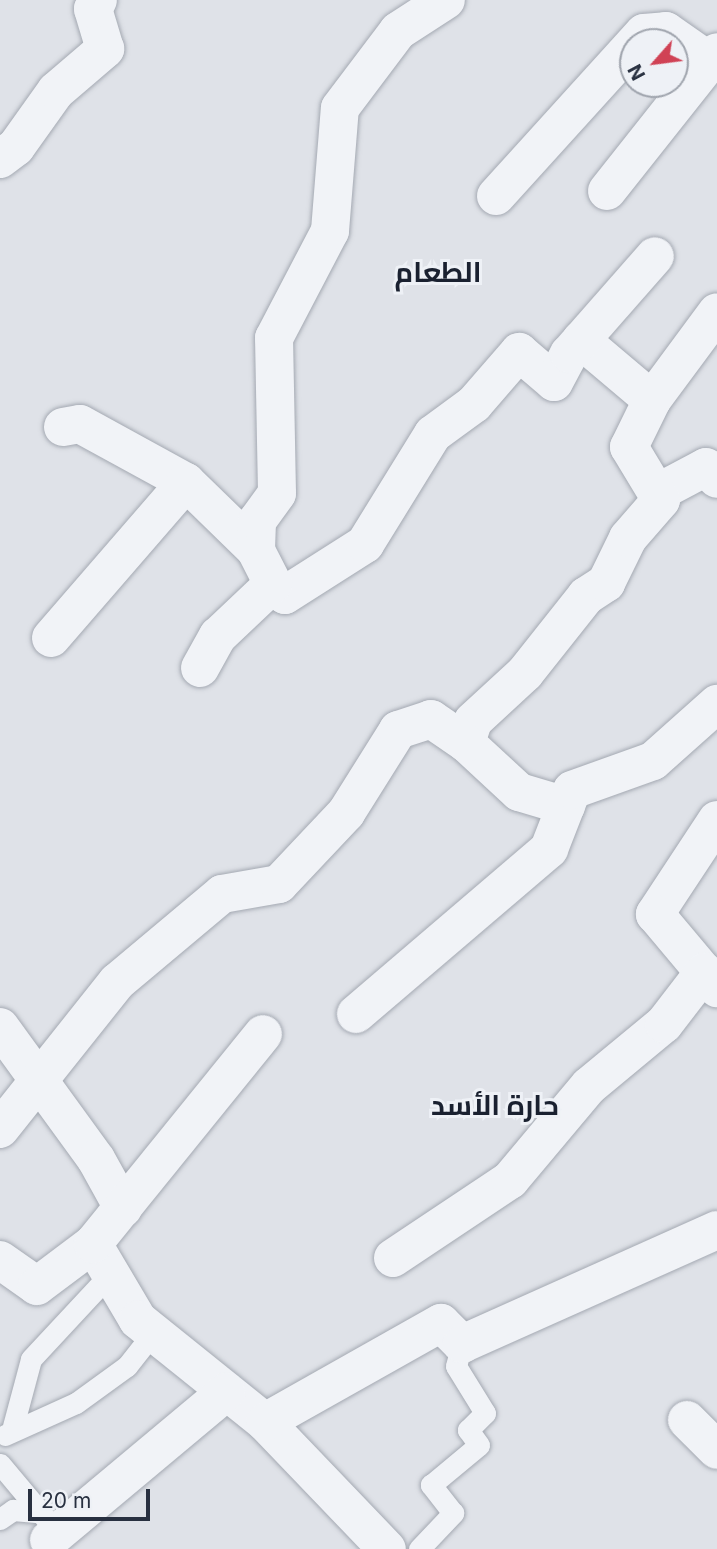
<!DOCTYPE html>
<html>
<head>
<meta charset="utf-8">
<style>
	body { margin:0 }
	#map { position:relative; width:717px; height:1549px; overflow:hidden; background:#dfe2e8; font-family:Inter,Cairo,sans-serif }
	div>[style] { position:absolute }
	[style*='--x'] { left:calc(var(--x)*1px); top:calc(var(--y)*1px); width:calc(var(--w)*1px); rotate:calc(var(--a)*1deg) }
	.roads { filter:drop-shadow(0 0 2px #a4a9b2) drop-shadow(0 0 2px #a4a9b2) }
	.lane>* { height:21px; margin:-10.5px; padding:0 10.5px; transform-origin:10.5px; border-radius:10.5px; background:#f1f3f7 }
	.street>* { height:38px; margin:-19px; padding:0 19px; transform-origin:19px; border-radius:19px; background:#f1f3f7 }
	span { translate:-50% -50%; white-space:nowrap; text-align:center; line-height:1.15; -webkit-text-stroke:6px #eef1f6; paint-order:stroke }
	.district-label { font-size:28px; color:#1a2130; font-weight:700 }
	.north { position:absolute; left:619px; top:28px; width:70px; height:70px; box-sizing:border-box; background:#eef1f6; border:2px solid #9fa4ad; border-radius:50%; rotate:242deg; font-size:19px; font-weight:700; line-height:28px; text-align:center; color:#283040 }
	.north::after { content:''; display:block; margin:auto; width:24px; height:32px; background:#d04255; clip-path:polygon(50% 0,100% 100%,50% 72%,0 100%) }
	.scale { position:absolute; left:28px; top:1489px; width:122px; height:32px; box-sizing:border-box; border:4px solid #283040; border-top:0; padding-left:9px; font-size:21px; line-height:24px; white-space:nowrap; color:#283040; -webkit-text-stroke:5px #eef1f6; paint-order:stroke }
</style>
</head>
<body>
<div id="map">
	<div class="roads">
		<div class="lane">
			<div style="--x:12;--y:1430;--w:73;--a:-75"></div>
			<div style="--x:31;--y:1359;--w:116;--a:-47.1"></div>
			<div style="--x:5;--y:1435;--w:78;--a:-24.3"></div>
			<div style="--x:76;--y:1403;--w:63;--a:-36"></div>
			<div style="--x:127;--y:1366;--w:42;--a:-51.8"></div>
			<div style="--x:0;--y:1464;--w:90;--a:50"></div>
			<div style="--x:0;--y:1519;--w:16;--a:-35"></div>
			<div style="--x:13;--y:1510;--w:23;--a:5"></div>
			<div style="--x:419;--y:1549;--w:50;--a:-46.6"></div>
			<div style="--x:453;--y:1513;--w:36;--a:-128"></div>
			<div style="--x:431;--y:1485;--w:62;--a:-39.8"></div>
			<div style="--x:479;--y:1445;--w:19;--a:-126"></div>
			<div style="--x:468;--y:1430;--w:24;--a:-45"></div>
			<div style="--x:485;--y:1413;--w:55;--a:-121.7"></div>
			<div style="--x:456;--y:1366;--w:23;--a:-75"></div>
		</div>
		<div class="street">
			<div style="--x:0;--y:159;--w:20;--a:-37"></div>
			<div style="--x:16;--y:147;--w:69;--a:-54.5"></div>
			<div style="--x:56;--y:91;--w:65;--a:-40.6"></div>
			<div style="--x:105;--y:49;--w:42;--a:-106.7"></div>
			<div style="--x:93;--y:9;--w:10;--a:-61"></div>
			<div style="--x:607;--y:191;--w:177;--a:-51.6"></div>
			<div style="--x:496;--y:196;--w:220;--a:-47.8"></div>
			<div style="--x:644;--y:33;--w:22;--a:-5"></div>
			<div style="--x:666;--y:31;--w:52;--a:34.9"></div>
			<div style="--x:581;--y:340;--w:93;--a:40.2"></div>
			<div style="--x:652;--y:400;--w:109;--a:-53.5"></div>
			<div style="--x:63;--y:427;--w:17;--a:-10"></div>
			<div style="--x:80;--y:424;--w:121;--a:28.7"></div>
			<div style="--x:657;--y:493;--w:55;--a:-28"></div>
			<div style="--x:706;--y:467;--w:16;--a:47"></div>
			<div style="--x:273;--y:584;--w:16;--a:43"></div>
			<div style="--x:285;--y:595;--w:95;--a:-32.5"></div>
			<div style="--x:365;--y:544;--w:129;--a:-58.3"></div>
			<div style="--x:433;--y:434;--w:51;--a:-36.2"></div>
			<div style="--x:474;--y:404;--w:69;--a:-49.1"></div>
			<div style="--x:519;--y:352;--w:46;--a:40.6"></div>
			<div style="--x:554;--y:382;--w:32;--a:-62"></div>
			<div style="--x:569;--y:354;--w:130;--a:-48.7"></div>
			<div style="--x:51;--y:638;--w:206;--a:-49.1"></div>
			<div style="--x:186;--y:482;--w:98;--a:44.2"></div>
			<div style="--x:200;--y:668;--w:37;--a:-61"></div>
			<div style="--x:218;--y:636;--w:76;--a:-43.4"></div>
			<div style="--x:273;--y:584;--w:38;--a:-117"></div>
			<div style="--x:256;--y:550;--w:29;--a:-88"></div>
			<div style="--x:257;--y:521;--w:34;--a:-54"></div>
			<div style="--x:277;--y:493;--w:155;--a:-91.1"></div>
			<div style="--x:274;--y:338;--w:121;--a:-62.4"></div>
			<div style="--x:330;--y:231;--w:123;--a:-85.4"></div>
			<div style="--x:340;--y:108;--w:96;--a:-53"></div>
			<div style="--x:398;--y:31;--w:57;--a:-32.9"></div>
			<div style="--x:566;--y:806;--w:49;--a:-163.4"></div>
			<div style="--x:519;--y:792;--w:72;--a:-137.2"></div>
			<div style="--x:466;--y:743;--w:23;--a:-72"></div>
			<div style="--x:473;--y:721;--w:71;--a:-42.7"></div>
			<div style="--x:525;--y:673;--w:98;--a:-51.6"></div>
			<div style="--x:586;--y:596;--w:24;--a:-33"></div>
			<div style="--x:606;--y:583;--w:50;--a:-63.9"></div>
			<div style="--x:628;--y:538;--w:50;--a:-49"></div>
			<div style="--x:661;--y:500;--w:62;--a:-121.1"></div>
			<div style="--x:629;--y:447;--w:52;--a:-63.9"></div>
			<div style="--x:717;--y:820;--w:113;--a:123.4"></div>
			<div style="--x:655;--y:914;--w:97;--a:50"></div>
			<div style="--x:356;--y:1014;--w:254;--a:-40.5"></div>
			<div style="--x:549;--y:849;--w:63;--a:-68.7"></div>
			<div style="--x:572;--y:790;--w:86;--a:-19.7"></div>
			<div style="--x:653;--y:761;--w:86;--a:-41.7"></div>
			<div style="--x:0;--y:1027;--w:163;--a:54"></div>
			<div style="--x:96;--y:1159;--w:56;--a:61.1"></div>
			<div style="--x:0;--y:1129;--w:188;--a:-51.5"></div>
			<div style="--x:117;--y:982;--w:137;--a:-40"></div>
			<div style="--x:222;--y:894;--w:58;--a:-10"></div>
			<div style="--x:279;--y:884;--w:98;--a:-46.7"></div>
			<div style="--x:346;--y:813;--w:98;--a:-57.9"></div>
			<div style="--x:398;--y:730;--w:35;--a:-18"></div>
			<div style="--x:431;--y:719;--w:42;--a:34.4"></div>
			<div style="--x:93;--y:1244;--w:88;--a:59.4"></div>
			<div style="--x:138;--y:1320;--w:163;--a:38.8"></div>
			<div style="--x:265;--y:1422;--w:176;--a:46.2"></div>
			<div style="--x:393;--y:1258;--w:141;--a:-33.7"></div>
			<div style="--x:510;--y:1180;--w:123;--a:-50"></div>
			<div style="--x:589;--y:1086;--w:97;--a:-39.6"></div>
			<div style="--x:664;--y:1024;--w:66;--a:-52.4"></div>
			<div style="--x:0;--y:1260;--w:45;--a:35.1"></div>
			<div style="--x:37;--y:1286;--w:70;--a:-36.9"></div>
			<div style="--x:93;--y:1244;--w:270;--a:-51"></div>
			<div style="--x:687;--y:1420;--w:42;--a:45"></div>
			<div style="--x:265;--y:1422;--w:202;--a:-29.4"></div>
			<div style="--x:441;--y:1323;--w:30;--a:45"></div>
			<div style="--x:462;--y:1344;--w:279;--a:-24.1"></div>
			<div style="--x:49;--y:1540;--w:231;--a:-39.9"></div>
		</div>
	</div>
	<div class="district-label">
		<span style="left:438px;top:272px">الطعام</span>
		<span style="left:495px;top:1105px">حارة الأسد</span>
	</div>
	<div class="north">N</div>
	<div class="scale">20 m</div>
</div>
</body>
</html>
